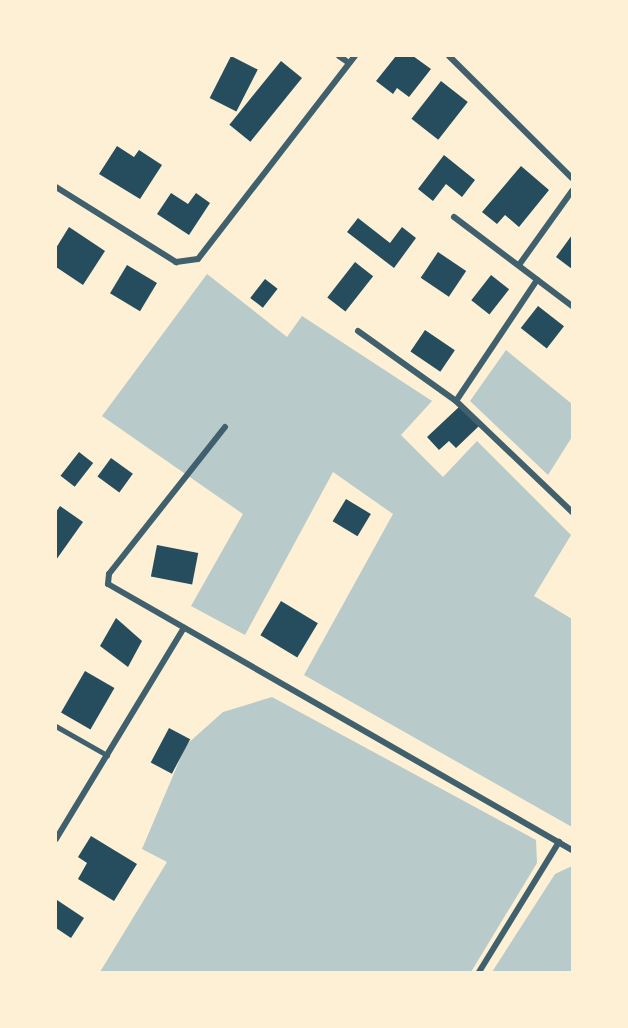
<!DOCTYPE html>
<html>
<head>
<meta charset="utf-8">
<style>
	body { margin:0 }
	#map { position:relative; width:628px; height:1028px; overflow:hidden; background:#fdf0d5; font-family:Commissioner,sans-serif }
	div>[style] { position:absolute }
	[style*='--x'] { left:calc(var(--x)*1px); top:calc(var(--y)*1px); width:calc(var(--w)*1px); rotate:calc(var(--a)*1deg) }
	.green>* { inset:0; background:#b9caca }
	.building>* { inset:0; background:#264d5e; transform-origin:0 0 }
	.service>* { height:4.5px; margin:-2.25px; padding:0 2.25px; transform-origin:2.25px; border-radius:2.25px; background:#3f606c }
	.minor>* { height:6px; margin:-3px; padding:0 3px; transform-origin:3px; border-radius:3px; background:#3f606c }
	span { translate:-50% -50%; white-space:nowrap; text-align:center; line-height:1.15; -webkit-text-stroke:4.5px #fdf0d5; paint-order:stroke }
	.frame { position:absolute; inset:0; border:57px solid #fdf0d5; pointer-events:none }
</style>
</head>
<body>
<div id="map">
	<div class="green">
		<div style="clip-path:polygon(207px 274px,287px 337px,302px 316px,432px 401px,401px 435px,443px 477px,477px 441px,571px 535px,534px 596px,572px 619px,572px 827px,304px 675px,393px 514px,333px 472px,245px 635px,191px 606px,243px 514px,102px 416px)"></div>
		<div style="clip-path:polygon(506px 350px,572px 404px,572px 437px,548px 475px,470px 401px)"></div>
		<div style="clip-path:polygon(272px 697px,536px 840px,537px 863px,471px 972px,100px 972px,167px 862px,142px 849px,186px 745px,223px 712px)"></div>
		<div style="clip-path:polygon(572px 866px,572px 972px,492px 972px,555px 874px)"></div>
	</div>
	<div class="building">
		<div style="left:231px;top:56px;width:30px;height:47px;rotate:27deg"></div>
		<div style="clip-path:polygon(396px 56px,413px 56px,431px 69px,409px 97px,397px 88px,393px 94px,376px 81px)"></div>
		<div style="left:281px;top:61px;width:27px;height:82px;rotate:39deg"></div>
		<div style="left:441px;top:81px;width:34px;height:48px;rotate:38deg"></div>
		<div style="clip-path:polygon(117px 146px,134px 157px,139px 150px,162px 165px,140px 199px,99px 174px)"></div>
		<div style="clip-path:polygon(444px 155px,475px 180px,462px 197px,446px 184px,433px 201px,418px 189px)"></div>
		<div style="clip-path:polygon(521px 166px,549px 190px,519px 227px,505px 215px,497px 224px,482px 212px)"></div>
		<div style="clip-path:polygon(171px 193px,188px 204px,196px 193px,210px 203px,189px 235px,157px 214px)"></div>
		<div style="clip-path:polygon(358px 218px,390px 243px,402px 227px,416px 238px,394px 268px,347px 232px)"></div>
		<div style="clip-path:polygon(69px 227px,105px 251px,83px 285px,56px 267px,56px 248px)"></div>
		<div style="clip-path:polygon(572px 235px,572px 269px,556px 257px)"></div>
		<div style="left:438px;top:252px;width:34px;height:31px;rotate:34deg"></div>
		<div style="left:355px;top:262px;width:23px;height:45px;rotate:38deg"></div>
		<div style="left:127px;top:265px;width:35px;height:33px;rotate:31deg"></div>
		<div style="left:491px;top:275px;width:23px;height:32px;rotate:38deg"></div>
		<div style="left:265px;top:279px;width:16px;height:24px;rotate:38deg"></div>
		<div style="left:538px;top:306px;width:33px;height:28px;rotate:38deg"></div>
		<div style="left:425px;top:330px;width:36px;height:26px;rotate:34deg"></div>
		<div style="clip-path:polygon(460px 406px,479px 426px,456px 448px,449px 441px,439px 450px,427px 437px)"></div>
		<div style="left:79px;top:452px;width:18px;height:30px;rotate:38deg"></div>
		<div style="left:111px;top:458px;width:27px;height:23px;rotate:36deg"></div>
		<div style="left:346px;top:499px;width:29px;height:26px;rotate:31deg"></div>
		<div style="clip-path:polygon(60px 506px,83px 522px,56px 560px,56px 512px)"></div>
		<div style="left:157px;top:545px;width:42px;height:32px;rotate:11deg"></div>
		<div style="left:281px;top:601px;width:43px;height:40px;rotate:31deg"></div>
		<div style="clip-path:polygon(116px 618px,142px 641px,128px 667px,100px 646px)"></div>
		<div style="left:85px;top:671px;width:34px;height:48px;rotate:30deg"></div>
		<div style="left:169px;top:728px;width:24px;height:39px;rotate:28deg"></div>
		<div style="clip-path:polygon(91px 836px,137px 864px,114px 901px,78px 879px,87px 863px,78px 857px)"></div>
		<div style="clip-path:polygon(57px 900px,84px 918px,71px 938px,56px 928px)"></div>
	</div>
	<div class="service">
		<div style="--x:56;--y:726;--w:59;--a:29.6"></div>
	</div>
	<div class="minor">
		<div style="--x:339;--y:56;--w:12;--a:35"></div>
		<div style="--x:449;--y:56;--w:173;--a:44.8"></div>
		<div style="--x:56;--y:187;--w:142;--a:32"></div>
		<div style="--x:176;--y:262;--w:22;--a:-8"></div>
		<div style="--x:198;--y:259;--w:257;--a:-52.3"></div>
		<div style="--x:454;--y:217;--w:148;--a:37"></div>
		<div style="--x:519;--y:265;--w:91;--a:-54.4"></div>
		<div style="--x:358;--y:331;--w:120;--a:35.5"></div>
		<div style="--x:456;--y:401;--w:161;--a:43.7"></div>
		<div style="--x:456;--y:401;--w:146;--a:-56.2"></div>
		<div style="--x:225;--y:427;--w:187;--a:128.3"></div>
		<div style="--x:109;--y:574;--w:10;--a:96"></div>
		<div style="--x:108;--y:584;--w:535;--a:29.82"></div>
		<div style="--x:56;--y:839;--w:247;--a:-58.8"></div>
		<div style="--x:479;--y:972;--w:153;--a:-58.4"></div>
	</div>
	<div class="frame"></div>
</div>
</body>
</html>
